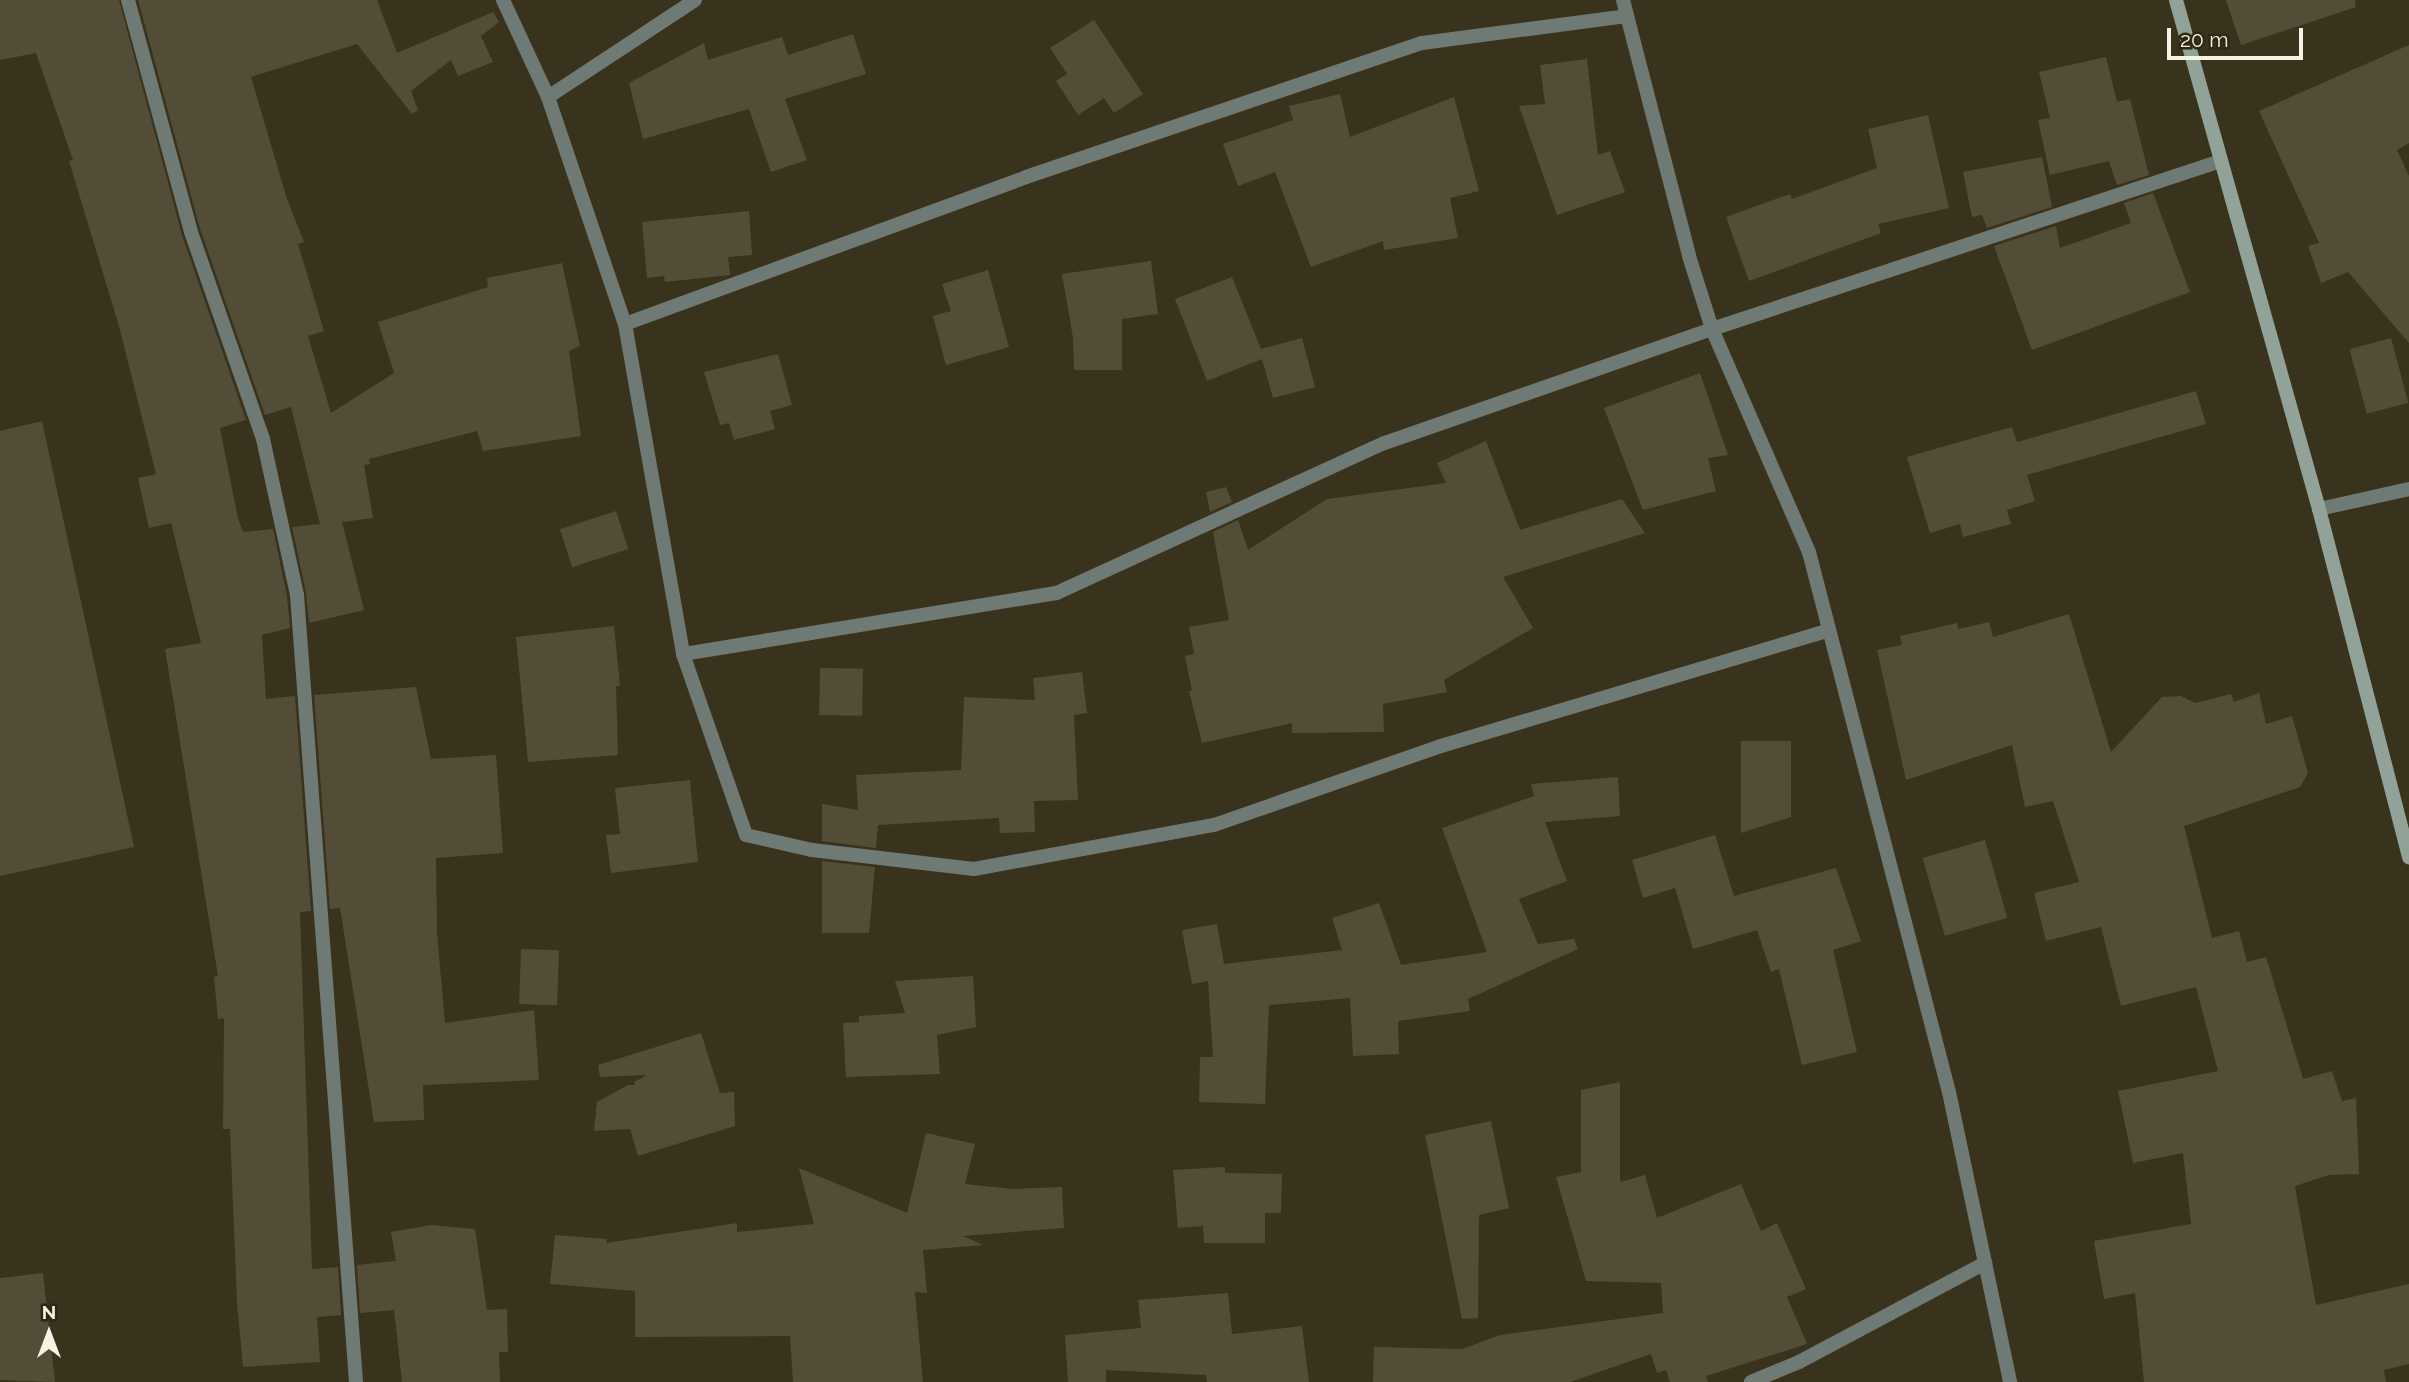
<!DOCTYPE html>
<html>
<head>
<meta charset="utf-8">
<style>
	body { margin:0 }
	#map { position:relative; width:2409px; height:1382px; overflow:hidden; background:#39331e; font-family:Raleway,sans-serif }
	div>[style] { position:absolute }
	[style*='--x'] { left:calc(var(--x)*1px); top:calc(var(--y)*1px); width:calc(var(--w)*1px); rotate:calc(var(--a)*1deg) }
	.building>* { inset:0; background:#534d37; transform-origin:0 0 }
	.lane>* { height:14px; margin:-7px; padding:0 7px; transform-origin:7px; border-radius:7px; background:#6f7a74 }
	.street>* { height:14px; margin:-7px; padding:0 7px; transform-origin:7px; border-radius:7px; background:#6f7a74 }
	.secondary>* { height:14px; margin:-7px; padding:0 7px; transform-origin:7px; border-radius:7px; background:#91a299 }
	span { translate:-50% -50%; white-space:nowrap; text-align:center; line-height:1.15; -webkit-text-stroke:7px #2e2814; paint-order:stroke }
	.north { position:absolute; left:14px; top:1298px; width:70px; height:70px; -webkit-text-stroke:5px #2e2814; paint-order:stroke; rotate:0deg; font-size:19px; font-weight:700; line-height:28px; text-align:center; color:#f6f2e5 }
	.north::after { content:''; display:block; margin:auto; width:24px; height:32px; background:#f6f2e5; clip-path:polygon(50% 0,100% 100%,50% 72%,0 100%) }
	.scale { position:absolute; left:2167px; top:28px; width:136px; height:32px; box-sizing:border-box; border:4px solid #f6f2e5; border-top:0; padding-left:9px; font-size:21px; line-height:24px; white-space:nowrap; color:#f6f2e5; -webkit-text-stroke:5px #2e2814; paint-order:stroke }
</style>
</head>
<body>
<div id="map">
	<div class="building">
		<div style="clip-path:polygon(0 0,119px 0,182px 235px,246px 420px,220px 428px,238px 518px,243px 532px,273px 529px,287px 596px,290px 628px,262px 635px,266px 699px,295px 696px,311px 911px,300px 912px,312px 1269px,338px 1267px,341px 1315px,317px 1317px,320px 1362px,243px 1367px,237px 1303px,230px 1129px,223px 1129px,224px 1018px,218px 1019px,214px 977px,218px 976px,165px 649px,201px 643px,171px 523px,149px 528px,138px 478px,156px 474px,119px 326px,69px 161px,73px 160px,36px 53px,0 60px)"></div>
		<div style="clip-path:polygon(138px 0,377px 0,397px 53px,493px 12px,499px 22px,481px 36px,493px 62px,458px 76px,451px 60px,411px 91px,418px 110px,412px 114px,357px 44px,251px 77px,287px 199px,304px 242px,298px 244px,324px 331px,308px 336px,331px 413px,394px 373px,378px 322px,488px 287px,487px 278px,562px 263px,580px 346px,569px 351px,581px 436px,483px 451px,477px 431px,369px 459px,370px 464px,364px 465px,373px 518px,342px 522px,364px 610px,309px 623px,306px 593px,292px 527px,320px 524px,291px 407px,265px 415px,200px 229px)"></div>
		<div style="clip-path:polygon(2226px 0,2355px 0,2356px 7px,2241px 45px)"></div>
		<div style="clip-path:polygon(1094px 20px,1143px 94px,1114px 113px,1104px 98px,1078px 115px,1056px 81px,1067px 74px,1050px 48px)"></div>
		<div style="clip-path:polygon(853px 34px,866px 74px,785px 99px,807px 160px,771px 172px,749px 109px,643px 139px,629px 83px,704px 43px,708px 60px,782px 37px,788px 55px)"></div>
		<div style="clip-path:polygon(2409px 45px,2409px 143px,2397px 150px,2409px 176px,2409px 343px,2348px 272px,2321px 283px,2308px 246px,2319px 243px,2259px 111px)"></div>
		<div style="clip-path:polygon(2106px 57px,2117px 102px,2130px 99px,2149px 175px,2117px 185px,2109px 161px,2050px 175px,2038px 120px,2050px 118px,2039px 72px)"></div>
		<div style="clip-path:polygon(1587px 59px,1598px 155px,1610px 151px,1625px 192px,1557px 215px,1519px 106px,1545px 104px,1540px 65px)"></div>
		<div style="clip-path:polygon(1340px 94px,1350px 137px,1454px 97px,1479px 191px,1450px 198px,1458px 238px,1384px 250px,1383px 241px,1311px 267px,1275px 172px,1238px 186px,1223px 144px,1293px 120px,1289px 106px)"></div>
		<div style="clip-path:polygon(1928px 115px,1949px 208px,1878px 224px,1881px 233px,1749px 281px,1726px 217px,1790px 194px,1792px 199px,1877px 168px,1868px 129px)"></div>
		<div style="clip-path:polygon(2042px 157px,2052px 207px,1987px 228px,1982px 215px,1972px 217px,1963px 172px)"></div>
		<div style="clip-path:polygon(2153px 193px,2190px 292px,2032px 350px,1994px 246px,2056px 226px,2060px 248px,2131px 223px,2124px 203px)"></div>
		<div style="clip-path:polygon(749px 211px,752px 255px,728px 257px,730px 275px,665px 282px,664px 276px,647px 278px,642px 222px)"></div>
		<div style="clip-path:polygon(1151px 261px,1158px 314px,1122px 319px,1122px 370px,1074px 370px,1073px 338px,1062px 274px)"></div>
		<div style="clip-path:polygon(988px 270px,1009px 347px,946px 365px,933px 316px,951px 311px,942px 284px)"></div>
		<div style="clip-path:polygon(1232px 277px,1261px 349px,1302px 338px,1315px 387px,1273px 398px,1262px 359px,1207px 381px,1175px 299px)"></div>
		<div style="left:2391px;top:338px;width:67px;height:43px;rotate:75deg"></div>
		<div style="clip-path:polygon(778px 354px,792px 405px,770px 411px,775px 429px,734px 440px,729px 423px,720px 425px,704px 372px)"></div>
		<div style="clip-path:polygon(1700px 373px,1728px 455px,1708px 458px,1716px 491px,1643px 510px,1604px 408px)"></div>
		<div style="clip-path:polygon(2196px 391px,2206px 424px,2027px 475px,2035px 501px,2007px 510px,2011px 524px,1963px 537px,1960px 524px,1930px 533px,1907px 457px,2012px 427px,2017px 442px)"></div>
		<div style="clip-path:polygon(42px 421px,134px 847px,0 876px,0 431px)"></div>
		<div style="clip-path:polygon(1486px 441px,1520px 530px,1622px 499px,1645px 533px,1503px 577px,1533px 628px,1444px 680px,1447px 692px,1383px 704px,1384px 732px,1292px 733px,1292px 723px,1202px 743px,1189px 691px,1192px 691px,1185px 656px,1194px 654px,1189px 627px,1229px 620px,1213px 532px,1238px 520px,1248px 550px,1327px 499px,1446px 483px,1437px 463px)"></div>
		<div style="clip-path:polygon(1226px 487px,1232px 502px,1210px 512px,1206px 492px)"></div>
		<div style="left:616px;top:511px;width:40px;height:59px;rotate:72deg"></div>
		<div style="clip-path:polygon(2069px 614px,2111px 752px,2162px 697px,2181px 696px,2195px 703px,2231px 694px,2234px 702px,2259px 693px,2266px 724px,2292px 716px,2308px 773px,2300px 787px,2184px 826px,2212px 938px,2239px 931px,2247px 962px,2266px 957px,2303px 1079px,2332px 1071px,2342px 1101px,2356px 1098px,2359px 1174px,2329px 1175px,2295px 1186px,2316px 1305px,2409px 1284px,2409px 1364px,2384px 1370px,2386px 1382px,2144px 1382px,2135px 1293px,2104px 1299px,2094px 1241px,2191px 1224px,2183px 1153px,2133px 1163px,2118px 1091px,2218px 1071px,2196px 987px,2121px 1006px,2101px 927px,2046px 941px,2034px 893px,2079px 882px,2053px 801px,2025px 807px,2012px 745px,1906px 780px,1877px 650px,1902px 645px,1900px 636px,1957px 623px,1958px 629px,1989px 622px,1993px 637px)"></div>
		<div style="clip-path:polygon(614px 626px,620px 686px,616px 686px,618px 755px,528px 762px,516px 637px)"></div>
		<div style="left:820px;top:668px;width:43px;height:47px;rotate:1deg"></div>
		<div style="clip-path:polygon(1082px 672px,1087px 713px,1074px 715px,1078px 800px,1034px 801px,1035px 832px,1000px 833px,999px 818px,878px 825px,876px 848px,822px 841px,822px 804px,858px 810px,856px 775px,961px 770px,964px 697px,1035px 700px,1033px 678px)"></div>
		<div style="clip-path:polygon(416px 687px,431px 759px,496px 755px,503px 853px,436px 858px,437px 933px,445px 1023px,534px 1010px,539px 1080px,423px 1085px,424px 1120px,374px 1122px,340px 908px,330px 909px,314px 695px)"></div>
		<div style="clip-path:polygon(1741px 741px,1791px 741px,1791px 817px,1741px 833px)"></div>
		<div style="clip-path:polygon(1618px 777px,1620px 816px,1545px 822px,1567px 881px,1519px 899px,1538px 944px,1574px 939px,1578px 949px,1468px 999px,1470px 1011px,1398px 1021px,1399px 1054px,1353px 1056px,1350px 998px,1269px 1005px,1265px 1104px,1199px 1102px,1200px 1057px,1213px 1057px,1208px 981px,1192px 984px,1182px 930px,1217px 924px,1224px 964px,1342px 950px,1332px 918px,1379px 903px,1401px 965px,1487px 952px,1442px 828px,1534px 796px,1531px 784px)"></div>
		<div style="clip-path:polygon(690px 780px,698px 862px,611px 873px,606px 835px,620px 834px,615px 788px)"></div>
		<div style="clip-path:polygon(1715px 835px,1734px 896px,1836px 868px,1861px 941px,1833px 950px,1857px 1052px,1802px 1065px,1779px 969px,1771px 972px,1757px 930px,1693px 949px,1675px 888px,1643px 898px,1632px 860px)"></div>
		<div style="left:1985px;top:840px;width:81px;height:65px;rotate:74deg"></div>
		<div style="clip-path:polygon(822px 861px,875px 867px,869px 933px,822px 933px)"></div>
		<div style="left:521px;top:949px;width:38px;height:55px;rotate:2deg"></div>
		<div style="clip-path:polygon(973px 976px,976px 1027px,937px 1035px,940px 1074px,846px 1077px,843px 1023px,859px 1022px,859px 1016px,905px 1013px,895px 981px)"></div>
		<div style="clip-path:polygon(701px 1033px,720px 1093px,734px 1092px,735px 1126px,638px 1156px,630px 1129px,594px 1131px,597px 1102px,628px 1085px,635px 1085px,634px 1082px,647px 1075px,600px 1077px,598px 1065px)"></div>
		<div style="clip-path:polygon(1620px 1082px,1620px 1182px,1645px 1175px,1657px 1218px,1741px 1184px,1761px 1231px,1777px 1223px,1806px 1289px,1787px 1297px,1807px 1344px,1706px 1376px,1708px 1382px,1670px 1382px,1666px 1370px,1657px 1373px,1651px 1354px,1570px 1382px,1373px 1382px,1374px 1347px,1462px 1349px,1500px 1335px,1663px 1313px,1661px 1283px,1586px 1281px,1556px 1177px,1581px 1172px,1581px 1090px)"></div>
		<div style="clip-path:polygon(1491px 1121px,1509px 1208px,1479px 1215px,1478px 1318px,1462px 1319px,1425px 1135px)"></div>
		<div style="clip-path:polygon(926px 1133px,975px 1144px,965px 1184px,1012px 1189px,1062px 1187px,1064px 1228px,963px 1236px,983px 1245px,923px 1250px,927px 1293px,915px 1292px,923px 1382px,793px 1382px,790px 1336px,635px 1337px,635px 1291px,550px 1284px,555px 1235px,607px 1239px,606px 1243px,737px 1223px,737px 1232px,814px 1224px,799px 1168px,907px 1213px)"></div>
		<div style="clip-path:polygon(1225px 1167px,1225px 1173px,1282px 1174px,1281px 1213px,1265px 1213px,1265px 1243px,1204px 1243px,1203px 1226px,1178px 1228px,1173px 1170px)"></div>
		<div style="clip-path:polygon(431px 1225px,475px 1229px,487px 1310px,507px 1309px,508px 1352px,499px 1352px,500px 1382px,402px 1382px,394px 1310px,360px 1313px,357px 1265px,396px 1261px,391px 1232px)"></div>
		<div style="clip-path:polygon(43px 1273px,55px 1382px,0 1380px,0 1278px)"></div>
		<div style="clip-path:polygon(1228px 1293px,1232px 1334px,1302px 1326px,1309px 1382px,1207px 1382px,1206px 1375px,1106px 1370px,1106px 1382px,1068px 1382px,1065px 1335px,1141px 1328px,1138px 1300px)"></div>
	</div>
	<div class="lane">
		<div style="--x:1712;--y:329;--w:347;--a:160.8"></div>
		<div style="--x:1384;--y:443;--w:361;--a:155.4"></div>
		<div style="--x:1056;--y:593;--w:378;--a:170.7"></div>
		<div style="--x:683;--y:654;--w:192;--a:70.8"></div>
		<div style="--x:746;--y:835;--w:68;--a:12.8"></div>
		<div style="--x:812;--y:850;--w:163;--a:6.7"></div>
		<div style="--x:974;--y:869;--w:244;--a:-10.4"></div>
		<div style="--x:1214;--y:825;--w:240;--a:-19.2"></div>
		<div style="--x:1441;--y:746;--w:405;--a:-16.6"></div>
		<div style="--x:1751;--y:1382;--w:52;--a:-22.6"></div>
		<div style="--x:1799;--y:1362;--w:211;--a:-28"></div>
	</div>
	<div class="street">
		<div style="--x:128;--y:0;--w:240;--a:74.8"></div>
		<div style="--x:191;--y:232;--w:219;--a:70.8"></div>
		<div style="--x:263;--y:439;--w:160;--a:77.7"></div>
		<div style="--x:297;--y:595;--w:789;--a:85.71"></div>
		<div style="--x:503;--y:0;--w:107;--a:65.1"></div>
		<div style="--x:548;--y:97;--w:240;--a:71.3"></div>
		<div style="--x:625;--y:324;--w:335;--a:80"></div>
		<div style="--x:1623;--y:0;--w:264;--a:75.5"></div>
		<div style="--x:1689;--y:256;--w:77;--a:72.5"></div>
		<div style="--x:1712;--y:329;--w:243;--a:66.5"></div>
		<div style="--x:1809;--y:552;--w:558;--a:75.47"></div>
		<div style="--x:1949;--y:1092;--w:296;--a:78.1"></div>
		<div style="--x:548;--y:97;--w:176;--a:-33.4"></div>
		<div style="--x:625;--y:324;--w:427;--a:-20.1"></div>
		<div style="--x:1026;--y:177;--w:418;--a:-18.7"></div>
		<div style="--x:1422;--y:43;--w:206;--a:-7.5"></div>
		<div style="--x:1712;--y:329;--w:536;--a:-18.27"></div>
		<div style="--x:2319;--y:509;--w:92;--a:-12.5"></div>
	</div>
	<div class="secondary">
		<div style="--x:2176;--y:0;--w:529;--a:74.31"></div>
		<div style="--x:2319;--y:509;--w:360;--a:75.5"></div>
	</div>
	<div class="north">N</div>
	<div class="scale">20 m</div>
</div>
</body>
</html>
